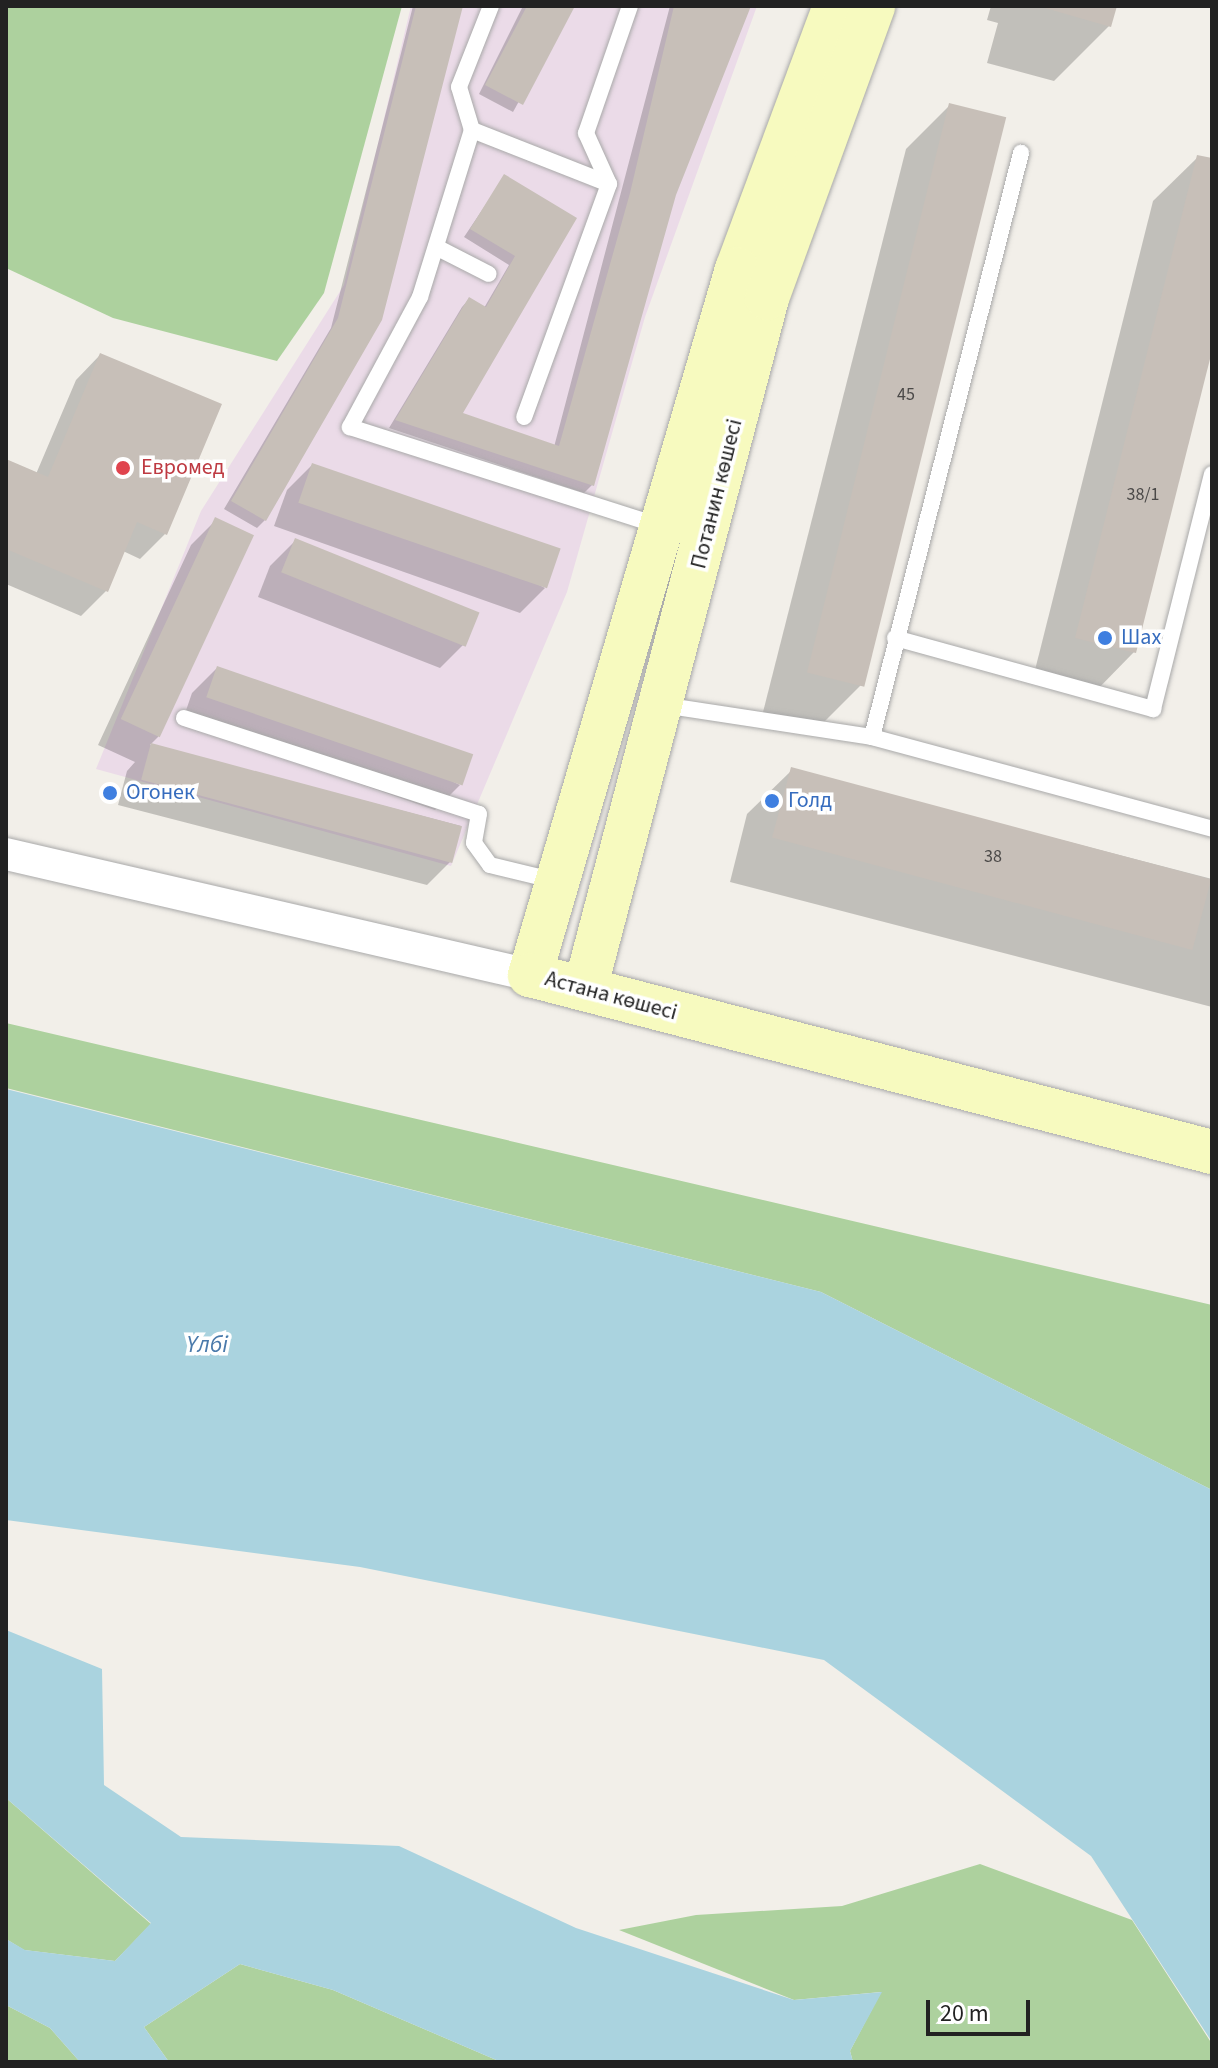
<!DOCTYPE html>
<html>
<head>
<meta charset="utf-8">
<style>
	body { margin:0 }
	#map { position:relative; width:1218px; height:2068px; overflow:hidden; background:#f2efe9; font-family:"Source Sans 3",sans-serif }
	div>[style] { position:absolute }
	[style*='--x'] { left:calc(var(--x)*1px); top:calc(var(--y)*1px); width:calc(var(--w)*1px); rotate:calc(var(--a)*1deg) }
	.industrial>* { inset:0; background:#ebdbe8 }
	.forest>* { inset:0; background:#add19e }
	.water>* { inset:0; background:#aad3df }
	.shadow>* { inset:0; background:#0003 }
	.building>* { inset:0; background:#c7bfb8; transform-origin:0 0 }
	.roads { filter:drop-shadow(0 0 2px #a9a9a9) drop-shadow(0 0 2px #a9a9a9) }
	.lane>* { height:16px; margin:-8px; padding:0 8px; transform-origin:8px; border-radius:8px; background:#fff }
	.street>* { height:32px; margin:-16px; padding:0 16px; transform-origin:16px; border-radius:16px; background:#fff }
	.secondary>* { height:44px; margin:-22px; padding:0 22px; transform-origin:22px; border-radius:22px; background:#f7fabf }
	.dots>* { width:22px; height:22px; translate:-50% -50%; box-sizing:border-box; border:4px solid #fff; border-radius:50% }
	span { translate:-50% -50%; white-space:nowrap; text-align:center; line-height:1.15; -webkit-text-stroke:7px #fff; paint-order:stroke }
	.number-label { font-size:18px; color:#4b4948 }
	.number-label span { -webkit-text-stroke-width:0 }
	.health-label { font-size:22px; color:#be3a42 }
	.left { translate:0 -50%; text-align:left }
	.street-label { font-size:22px; color:#222 }
	.shop-label { font-size:22px; color:#366cbe }
	.water-label { font-size:24px; color:#4a7aab; font-style:italic }
	.frame { position:absolute; inset:0; border:8px solid #222; pointer-events:none }
	.scale { position:absolute; left:926px; top:2000px; width:104px; height:36px; box-sizing:border-box; border:4px solid #222; border-top:0; padding-left:10px; font-size:24px; line-height:28px; white-space:nowrap; color:#222; -webkit-text-stroke:6px #fff; paint-order:stroke }
</style>
</head>
<body>
<div id="map">
	<div class="industrial">
		<div style="clip-path:polygon(411px 6px,757px 6px,645px 317px,567px 592px,451px 866px,96px 769px,201px 511px,344px 285px)"></div>
	</div>
	<div class="forest">
		<div style="clip-path:polygon(6px 6px,402px 6px,324px 293px,277px 361px,113px 318px,6px 268px)"></div>
		<div style="clip-path:polygon(6px 1023px,1212px 1305px,1212px 1490px,821px 1292px,6px 1088px)"></div>
		<div style="clip-path:polygon(6px 1798px,151px 1924px,115px 1961px,24px 1950px,6px 1939px)"></div>
		<div style="clip-path:polygon(980px 1864px,1132px 1920px,1212px 2044px,1212px 2062px,853px 2062px,850px 2051px,881px 1992px,794px 2000px,619px 1930px,696px 1915px,842px 1906px)"></div>
		<div style="clip-path:polygon(240px 1964px,333px 1990px,501px 2062px,169px 2062px,144px 2027px)"></div>
		<div style="clip-path:polygon(6px 2005px,50px 2028px,80px 2062px,6px 2062px)"></div>
	</div>
	<div class="water">
		<div style="clip-path:polygon(6px 1089px,821px 1292px,1212px 1490px,1212px 2042px,1091px 1856px,824px 1660px,360px 1567px,6px 1520px)"></div>
		<div style="clip-path:polygon(6px 1630px,102px 1669px,104px 1785px,181px 1837px,399px 1846px,576px 1928px,794px 2000px,882px 1992px,850px 2051px,853px 2062px,501px 2062px,333px 1990px,240px 1964px,144px 2027px,169px 2062px,80px 2062px,50px 2028px,6px 2005px,6px 1939px,25px 1950px,115px 1961px,151px 1923px,6px 1798px)"></div>
	</div>
	<div class="shadow">
		<div style="clip-path:polygon(413px 6px,461px 6px,265px 520px,257px 528px,224px 509px,331px 328px)"></div>
		<div style="clip-path:polygon(523px 6px,572px 6px,513px 112px,479px 94px)"></div>
		<div style="clip-path:polygon(670px 6px,749px 6px,674px 194px,592px 485px,584px 493px,389px 428px,462px 307px,469px 299px,484px 308px,509px 265px,464px 237px,505px 176px,574px 219px,460px 414px,554px 447px)"></div>
		<div style="clip-path:polygon(991px 6px,1115px 6px,1109px 26px,1054px 81px,987px 63px,998px 23px,987px 20px)"></div>
		<div style="clip-path:polygon(950px 105px,861px 685px,816px 730px,762px 716px,906px 149px)"></div>
		<div style="clip-path:polygon(1198px 157px,1212px 161px,1212px 343px,1134px 652px,1090px 697px,1032px 682px,1153px 201px)"></div>
		<div style="clip-path:polygon(100px 355px,165px 534px,140px 559px,123px 551px,106px 591px,81px 616px,6px 584px,6px 462px,36px 474px,76px 380px)"></div>
		<div style="clip-path:polygon(312px 465px,545px 588px,520px 613px,274px 526px,287px 490px)"></div>
		<div style="clip-path:polygon(216px 520px,158px 737px,150px 745px,461px 826px,452px 860px,427px 885px,118px 805px,127px 771px,135px 762px,98px 745px,191px 545px)"></div>
		<div style="clip-path:polygon(295px 541px,465px 643px,440px 668px,258px 597px,270px 566px)"></div>
		<div style="clip-path:polygon(217px 668px,460px 785px,435px 810px,182px 722px,192px 693px)"></div>
		<div style="clip-path:polygon(792px 770px,1212px 879px,1212px 1007px,730px 882px,747px 814px)"></div>
	</div>
	<div class="building">
		<div style="clip-path:polygon(416px 6px,463px 6px,382px 320px,266px 521px,231px 501px,338px 318px)"></div>
		<div style="clip-path:polygon(527px 6px,575px 6px,523px 105px,485px 85px)"></div>
		<div style="clip-path:polygon(674px 6px,751px 6px,676px 195px,594px 486px,395px 420px,469px 297px,486px 307px,515px 256px,470px 229px,504px 174px,577px 218px,463px 413px,559px 446px,630px 193px)"></div>
		<div style="clip-path:polygon(1038px 6px,1117px 6px,1111px 27px)"></div>
		<div style="left:949px;top:103px;width:59px;height:587px;rotate:14deg"></div>
		<div style="clip-path:polygon(1197px 155px,1212px 158px,1212px 351px,1136px 653px,1075px 638px)"></div>
		<div style="clip-path:polygon(100px 353px,222px 404px,167px 535px,137px 522px,108px 592px,6px 549px,6px 459px,48px 477px)"></div>
		<div style="left:312px;top:463px;width:263px;height:42px;rotate:19deg"></div>
		<div style="left:215px;top:517px;width:43px;height:223px;rotate:25deg"></div>
		<div style="left:295px;top:538px;width:199px;height:37px;rotate:22deg"></div>
		<div style="left:217px;top:666px;width:271px;height:33px;rotate:19deg"></div>
		<div style="left:151px;top:743px;width:322px;height:38px;rotate:15deg"></div>
		<div style="left:791px;top:767px;width:435px;height:73px;rotate:15deg"></div>
	</div>
	<div class="roads">
		<div class="lane">
			<div style="--x:491;--y:6;--w:87;--a:111.6"></div>
			<div style="--x:459;--y:87;--w:45;--a:73.2"></div>
			<div style="--x:472;--y:130;--w:175;--a:107.3"></div>
			<div style="--x:420;--y:297;--w:148;--a:118.3"></div>
			<div style="--x:350;--y:427;--w:326;--a:17.7"></div>
			<div style="--x:472;--y:130;--w:147;--a:21.5"></div>
			<div style="--x:609;--y:184;--w:248;--a:110"></div>
			<div style="--x:609;--y:184;--w:56;--a:-114.3"></div>
			<div style="--x:586;--y:133;--w:134;--a:-70.9"></div>
			<div style="--x:436;--y:247;--w:59;--a:27"></div>
			<div style="--x:895;--y:638;--w:268;--a:15.4"></div>
			<div style="--x:1153;--y:709;--w:242;--a:-75.9"></div>
			<div style="--x:663;--y:705;--w:211;--a:8.7"></div>
			<div style="--x:872;--y:737;--w:603;--a:-75.69"></div>
			<div style="--x:184;--y:718;--w:310;--a:18"></div>
			<div style="--x:479;--y:814;--w:29;--a:100"></div>
			<div style="--x:474;--y:843;--w:27;--a:54"></div>
			<div style="--x:490;--y:865;--w:68;--a:13.6"></div>
			<div style="--x:872;--y:737;--w:352;--a:15.1"></div>
		</div>
		<div class="street">
			<div style="--x:6;--y:854;--w:538;--a:13"></div>
		</div>
		<div class="secondary">
			<div style="--x:835;--y:6;--w:281;--a:110.4"></div>
			<div style="--x:737;--y:269;--w:736;--a:106.34"></div>
			<div style="--x:530;--y:975;--w:705;--a:14.55"></div>
			<div style="--x:585;--y:989;--w:715;--a:-75.24"></div>
			<div style="--x:767;--y:298;--w:311;--a:-70"></div>
		</div>
	</div>
	<div class="dots">
		<div style="left:123px;top:468px;background:#e0444e"></div>
		<div style="left:1105px;top:638px;background:#3f7fe0"></div>
		<div style="left:110px;top:793px;background:#3f7fe0"></div>
		<div style="left:772px;top:801px;background:#3f7fe0"></div>
	</div>
	<div class="number-label">
		<span style="left:906px;top:395px">45</span>
		<span style="left:1143px;top:495px">38/1</span>
		<span style="left:993px;top:857px">38</span>
	</div>
	<div class="health-label">
		<span class="left" style="left:141px;top:468px">Евромед</span>
	</div>
	<div class="street-label">
		<span style="left:717px;top:494px;rotate:-76deg">Потанин көшесі</span>
		<span style="left:611px;top:996px;rotate:15deg">Астана көшесі</span>
	</div>
	<div class="shop-label">
		<span class="left" style="left:1121px;top:638px">Шах</span>
		<span class="left" style="left:126px;top:793px">Огонек</span>
		<span class="left" style="left:788px;top:801px">Голд</span>
	</div>
	<div class="water-label">
		<span style="left:207px;top:1345px">Үлбі</span>
	</div>
	<div class="frame"></div>
	<div class="scale">20 m</div>
</div>
</body>
</html>
